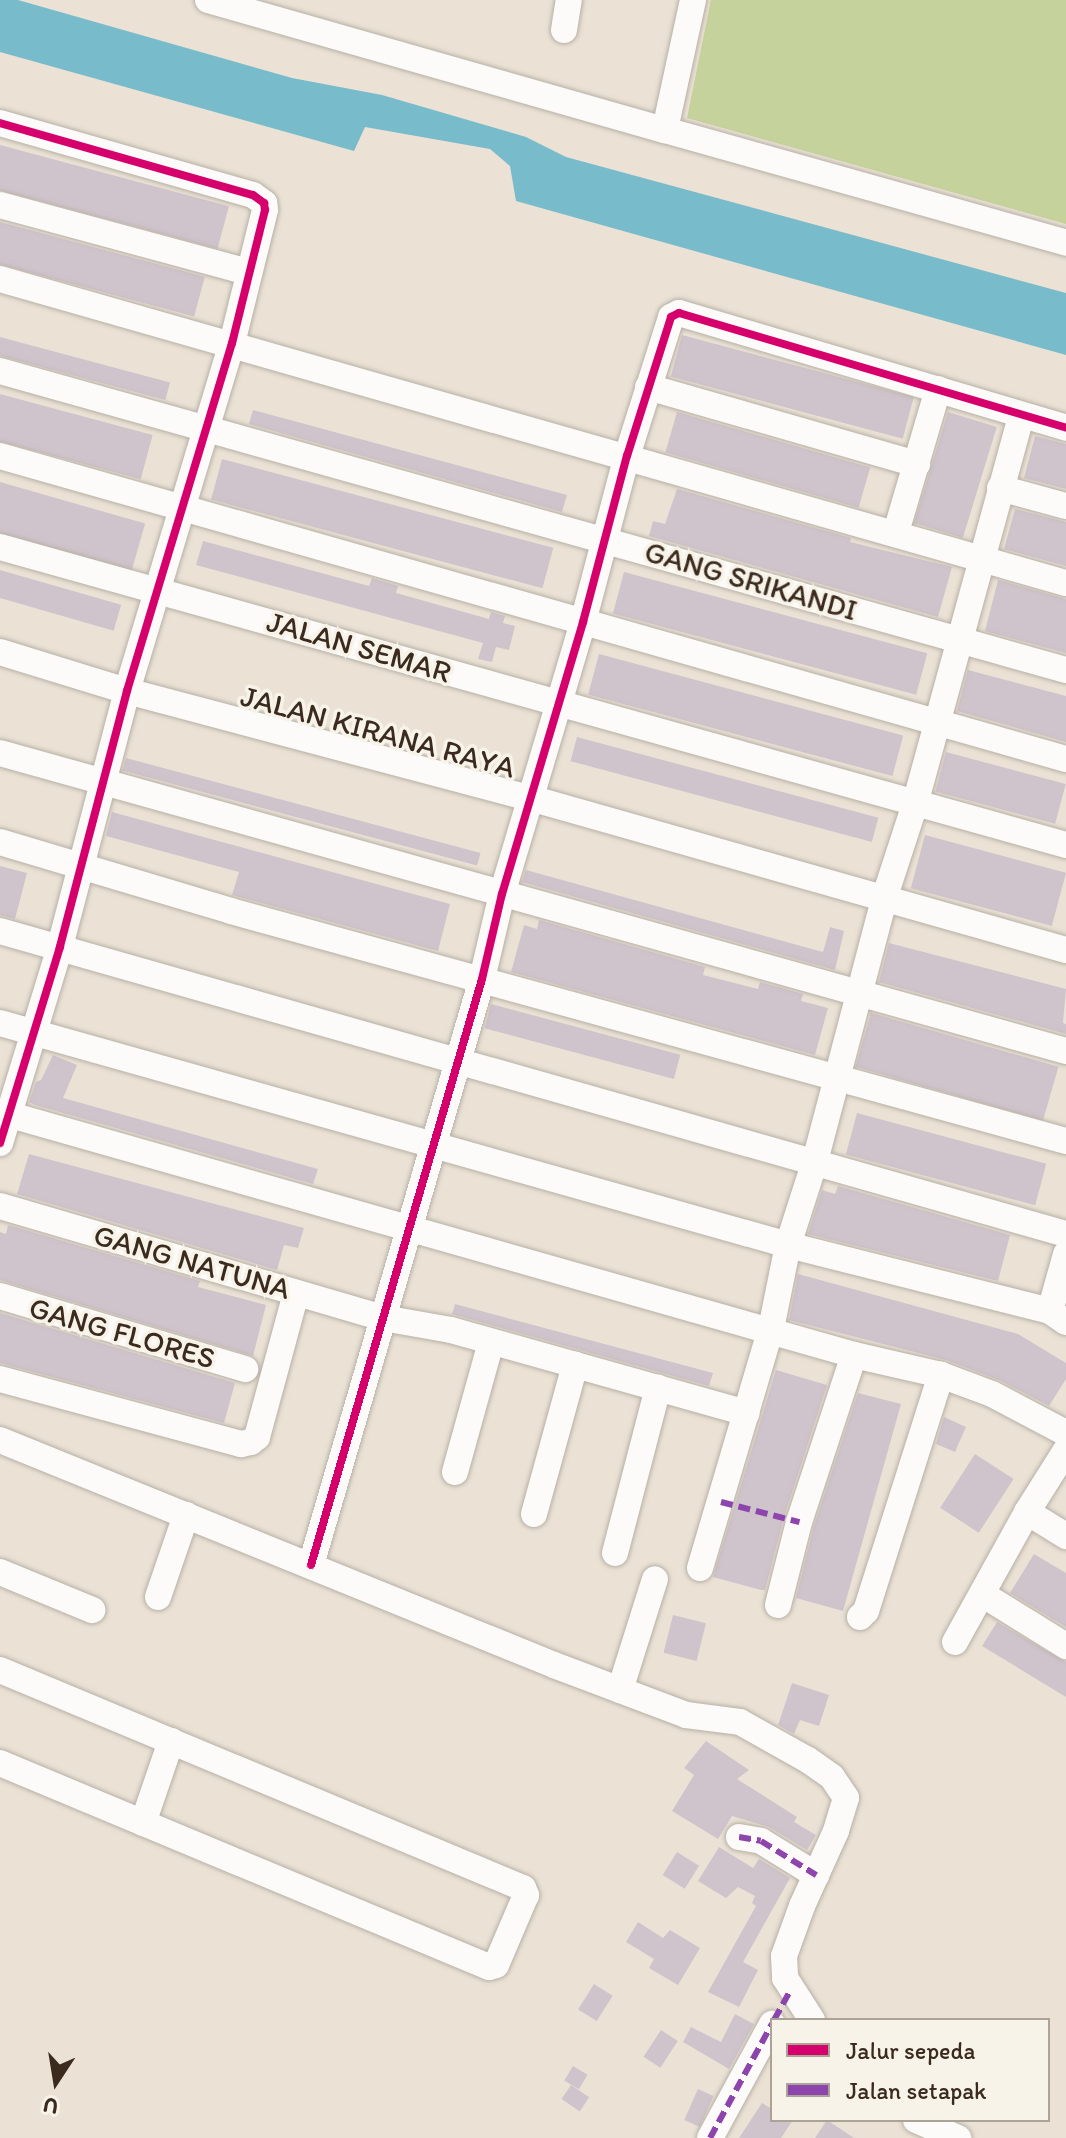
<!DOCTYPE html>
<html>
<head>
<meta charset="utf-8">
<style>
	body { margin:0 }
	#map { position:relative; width:1066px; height:2138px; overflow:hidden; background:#ebe2d5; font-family:Itim,sans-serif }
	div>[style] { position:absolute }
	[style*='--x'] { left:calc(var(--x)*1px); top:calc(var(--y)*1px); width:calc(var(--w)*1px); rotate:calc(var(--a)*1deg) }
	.green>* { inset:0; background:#c5d29b }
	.water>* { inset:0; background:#78bbca }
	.building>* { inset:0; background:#d0c4cc; transform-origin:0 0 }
	.roads { filter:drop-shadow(0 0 2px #b7b0a6) drop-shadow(0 0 2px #b7b0a6) }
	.minor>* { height:26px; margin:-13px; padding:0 13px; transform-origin:13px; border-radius:13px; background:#fcfbf9 }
	.quiet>* { height:6px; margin-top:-3px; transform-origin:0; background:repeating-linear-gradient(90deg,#8e44ad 0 12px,transparent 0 18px) }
	.cycleway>* { height:8px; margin:-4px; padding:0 4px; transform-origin:4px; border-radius:4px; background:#d6006c }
	span { translate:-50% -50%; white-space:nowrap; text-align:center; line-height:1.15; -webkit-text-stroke:7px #f7f3e8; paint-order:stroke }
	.street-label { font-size:30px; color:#3b2a1e }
	.legend { position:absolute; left:770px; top:2018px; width:280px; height:104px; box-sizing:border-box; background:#f7f3e8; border:2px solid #aca397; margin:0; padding:10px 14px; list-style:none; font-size:24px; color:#3b2a1e }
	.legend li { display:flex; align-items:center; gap:16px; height:40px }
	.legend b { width:40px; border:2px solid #aca397 }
	.north { position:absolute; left:16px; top:2042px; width:80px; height:80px; -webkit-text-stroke:6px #f7f3e8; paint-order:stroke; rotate:192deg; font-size:22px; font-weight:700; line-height:32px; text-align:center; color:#3b2a1e }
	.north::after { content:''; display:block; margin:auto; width:28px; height:36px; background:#3b2a1e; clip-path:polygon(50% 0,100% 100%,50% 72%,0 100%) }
</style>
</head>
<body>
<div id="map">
	<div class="green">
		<div style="clip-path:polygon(711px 0,1066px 0,1066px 224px,687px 118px)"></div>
	</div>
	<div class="water">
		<div style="clip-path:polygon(0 0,18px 0,292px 78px,382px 95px,526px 137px,566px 157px,1066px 293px,1066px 355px,516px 201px,510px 166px,490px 149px,365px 127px,354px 151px,0 52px)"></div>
	</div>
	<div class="building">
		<div style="left:0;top:145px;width:237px;height:44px;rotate:15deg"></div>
		<div style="left:0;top:222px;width:212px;height:41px;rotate:15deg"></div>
		<div style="left:682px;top:335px;width:240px;height:43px;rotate:15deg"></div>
		<div style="left:0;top:337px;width:176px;height:18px;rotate:15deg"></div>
		<div style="left:0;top:394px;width:158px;height:46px;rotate:15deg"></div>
		<div style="clip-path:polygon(253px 410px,567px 495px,562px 512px,249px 424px)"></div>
		<div style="left:677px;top:412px;width:201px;height:42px;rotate:16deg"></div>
		<div style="left:948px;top:412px;width:51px;height:116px;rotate:17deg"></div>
		<div style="clip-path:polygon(1035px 436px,1066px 444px,1066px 489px,1024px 478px)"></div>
		<div style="left:222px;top:459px;width:343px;height:42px;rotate:15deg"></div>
		<div style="left:0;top:482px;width:151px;height:49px;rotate:16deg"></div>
		<div style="clip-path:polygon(677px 489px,851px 538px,850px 542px,952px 567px,938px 617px,649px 536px,653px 521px,665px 524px)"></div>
		<div style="clip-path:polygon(1015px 509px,1066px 522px,1066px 566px,1004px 549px)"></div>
		<div style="clip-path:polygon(203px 541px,369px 586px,372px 578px,398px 586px,396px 593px,489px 619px,491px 612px,505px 616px,503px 623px,515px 626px,509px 650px,496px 647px,492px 662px,478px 659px,483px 643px,196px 565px)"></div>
		<div style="left:0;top:570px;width:126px;height:27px;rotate:16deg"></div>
		<div style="left:624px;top:572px;width:314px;height:43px;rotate:15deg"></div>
		<div style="clip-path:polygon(998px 580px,1066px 599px,1066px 653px,985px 631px)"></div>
		<div style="left:599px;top:654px;width:315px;height:42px;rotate:15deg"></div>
		<div style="clip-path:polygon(968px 670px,1066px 696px,1066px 742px,957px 711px)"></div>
		<div style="left:577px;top:737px;width:312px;height:25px;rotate:15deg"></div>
		<div style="left:946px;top:752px;width:124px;height:41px;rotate:15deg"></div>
		<div style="left:126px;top:758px;width:367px;height:13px;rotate:15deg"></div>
		<div style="clip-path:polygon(112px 812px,450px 904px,438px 951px,232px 895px,239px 872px,106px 836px)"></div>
		<div style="left:925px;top:835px;width:146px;height:55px;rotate:15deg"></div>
		<div style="clip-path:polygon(0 866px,27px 873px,15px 919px,0 915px)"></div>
		<div style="clip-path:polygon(526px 870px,823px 952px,830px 927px,844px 931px,835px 970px,522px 882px)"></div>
		<div style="clip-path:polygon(539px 920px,705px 967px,703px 975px,758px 989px,760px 982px,803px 994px,801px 1001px,828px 1008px,815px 1055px,511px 972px,524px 925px,537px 929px)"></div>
		<div style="clip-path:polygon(889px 943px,1066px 989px,1063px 1023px,1066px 1024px,1066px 1034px,879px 982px)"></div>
		<div style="left:491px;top:1004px;width:196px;height:25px;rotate:15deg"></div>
		<div style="left:871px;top:1013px;width:195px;height:56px;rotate:16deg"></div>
		<div style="clip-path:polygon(53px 1055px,77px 1065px,63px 1098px,318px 1169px,313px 1184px,35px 1105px,29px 1102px,36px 1082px,41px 1080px)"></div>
		<div style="left:857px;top:1113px;width:196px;height:43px;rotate:15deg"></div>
		<div style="clip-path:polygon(29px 1154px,304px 1228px,298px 1248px,284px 1245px,277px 1270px,17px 1194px)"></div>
		<div style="clip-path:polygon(838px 1186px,1010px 1235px,998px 1281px,808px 1234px,822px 1190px,835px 1194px)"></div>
		<div style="clip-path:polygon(8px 1225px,200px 1281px,198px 1287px,266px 1305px,253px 1356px,0 1280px,0 1232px,6px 1234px)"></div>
		<div style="clip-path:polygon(798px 1274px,1018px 1334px,1066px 1363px,1066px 1379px,1049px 1406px,999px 1380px,946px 1360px,789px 1320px)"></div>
		<div style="clip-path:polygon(455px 1304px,713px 1373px,709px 1386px,452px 1314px)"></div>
		<div style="clip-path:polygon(0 1313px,235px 1383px,224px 1423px,0 1363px)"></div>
		<div style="clip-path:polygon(776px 1370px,827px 1385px,784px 1517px,765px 1590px,761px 1590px,713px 1577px)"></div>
		<div style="clip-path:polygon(858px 1393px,901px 1404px,843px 1611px,796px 1598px,814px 1526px)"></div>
		<div style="clip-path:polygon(944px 1417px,966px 1427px,955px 1452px,936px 1444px)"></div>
		<div style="left:975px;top:1454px;width:46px;height:64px;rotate:33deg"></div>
		<div style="clip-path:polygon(1034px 1554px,1066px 1573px,1066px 1627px,1010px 1593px)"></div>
		<div style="left:673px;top:1615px;width:34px;height:39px;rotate:14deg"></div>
		<div style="clip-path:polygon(997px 1622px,1066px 1662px,1066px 1697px,982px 1646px)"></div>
		<div style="clip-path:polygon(792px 1683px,829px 1695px,819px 1726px,800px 1720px,794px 1734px,778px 1725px)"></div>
		<div style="clip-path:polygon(706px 1741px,749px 1770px,737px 1779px,797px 1817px,794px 1822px,816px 1835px,807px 1850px,769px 1827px,732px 1816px,718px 1839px,672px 1811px,694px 1775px,684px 1768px)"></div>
		<div style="clip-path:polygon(719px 1847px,753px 1868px,759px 1859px,790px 1878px,743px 1962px,758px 1970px,739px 2007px,708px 1992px,756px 1906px,752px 1903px,755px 1896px,738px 1887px,726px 1898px,698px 1881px)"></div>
		<div style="left:677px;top:1852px;width:26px;height:27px;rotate:32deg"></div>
		<div style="clip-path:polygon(638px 1922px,663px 1938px,670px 1930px,700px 1948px,678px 1985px,649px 1968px,654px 1959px,626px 1942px)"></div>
		<div style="left:594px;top:1984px;width:22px;height:30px;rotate:32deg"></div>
		<div style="clip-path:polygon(735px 2014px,754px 2024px,729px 2069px,683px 2042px,691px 2027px,721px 2042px)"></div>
		<div style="left:661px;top:2030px;width:20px;height:32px;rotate:33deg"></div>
		<div style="left:573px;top:2066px;width:17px;height:17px;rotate:31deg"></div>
		<div style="left:571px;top:2085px;width:22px;height:17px;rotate:34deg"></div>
		<div style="left:698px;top:2089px;width:17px;height:34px;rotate:24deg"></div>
		<div style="clip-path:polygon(762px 2103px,772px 2109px,772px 2120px,793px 2120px,781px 2138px,739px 2138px)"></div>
		<div style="clip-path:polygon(827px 2120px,854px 2138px,815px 2138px)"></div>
	</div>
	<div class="roads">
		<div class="minor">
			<div style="--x:208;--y:0;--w:475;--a:15.9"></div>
			<div style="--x:693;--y:0;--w:133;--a:102.2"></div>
			<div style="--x:665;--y:130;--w:417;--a:15.7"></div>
			<div style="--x:564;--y:30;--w:30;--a:-81"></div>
			<div style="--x:0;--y:123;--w:263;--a:15.9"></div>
			<div style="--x:253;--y:195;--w:14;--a:36"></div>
			<div style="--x:264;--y:203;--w:7;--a:82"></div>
			<div style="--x:265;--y:210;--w:137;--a:103.9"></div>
			<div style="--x:232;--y:343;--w:363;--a:106.8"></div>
			<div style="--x:127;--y:691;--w:265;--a:104.7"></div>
			<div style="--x:60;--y:947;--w:205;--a:107"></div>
			<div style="--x:0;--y:205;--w:257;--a:15.1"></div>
			<div style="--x:0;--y:279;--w:1108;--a:15.92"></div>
			<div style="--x:0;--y:371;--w:1107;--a:15.67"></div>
			<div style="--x:648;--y:387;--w:280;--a:16"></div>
			<div style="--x:0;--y:456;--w:1108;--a:15.87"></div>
			<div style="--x:1000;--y:488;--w:68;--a:15.3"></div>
			<div style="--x:896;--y:532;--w:149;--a:-73.6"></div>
			<div style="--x:0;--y:547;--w:1107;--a:15.62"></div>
			<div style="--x:0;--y:652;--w:133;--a:17.1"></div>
			<div style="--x:127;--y:691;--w:417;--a:14.9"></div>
			<div style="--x:530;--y:798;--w:557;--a:15.83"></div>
			<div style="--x:0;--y:753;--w:1107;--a:15.62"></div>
			<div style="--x:0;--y:842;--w:241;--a:16.6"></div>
			<div style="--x:231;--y:911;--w:866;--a:15.4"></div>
			<div style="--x:0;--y:931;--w:1108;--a:15.87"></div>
			<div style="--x:0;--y:1023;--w:819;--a:15.73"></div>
			<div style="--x:788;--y:1245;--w:270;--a:14.1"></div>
			<div style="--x:1050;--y:1311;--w:19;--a:35"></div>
			<div style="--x:0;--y:1112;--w:888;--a:15.88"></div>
			<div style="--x:854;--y:1355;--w:89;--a:12.9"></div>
			<div style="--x:941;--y:1375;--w:54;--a:20.4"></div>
			<div style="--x:992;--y:1394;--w:84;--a:27.8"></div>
			<div style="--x:0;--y:1206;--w:399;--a:16.3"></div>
			<div style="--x:383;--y:1318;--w:69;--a:10"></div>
			<div style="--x:451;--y:1330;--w:307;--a:15.7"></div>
			<div style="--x:0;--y:1296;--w:256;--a:16.6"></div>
			<div style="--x:1050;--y:1311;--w:59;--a:-74.3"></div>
			<div style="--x:0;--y:1379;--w:250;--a:15.1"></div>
			<div style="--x:241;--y:1444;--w:10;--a:-11"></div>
			<div style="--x:251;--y:1442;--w:8;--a:-40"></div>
			<div style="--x:257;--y:1437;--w:149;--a:-74.8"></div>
			<div style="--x:0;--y:1440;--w:598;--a:22.1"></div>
			<div style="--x:554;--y:1665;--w:141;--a:20.7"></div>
			<div style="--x:686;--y:1715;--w:54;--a:7.4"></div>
			<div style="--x:740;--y:1722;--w:78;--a:29.2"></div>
			<div style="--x:808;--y:1760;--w:29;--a:35"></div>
			<div style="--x:832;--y:1777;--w:25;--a:56"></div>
			<div style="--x:846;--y:1798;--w:34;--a:107"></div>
			<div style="--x:836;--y:1831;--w:82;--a:114.4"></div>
			<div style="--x:802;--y:1906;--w:53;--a:109.8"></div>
			<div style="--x:784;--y:1956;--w:22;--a:87"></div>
			<div style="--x:785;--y:1978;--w:50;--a:57.3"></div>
			<div style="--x:455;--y:1472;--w:135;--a:-74.5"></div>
			<div style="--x:1027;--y:1512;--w:46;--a:31.6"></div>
			<div style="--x:534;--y:1514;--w:155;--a:-74.6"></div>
			<div style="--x:615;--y:1553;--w:171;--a:-75.4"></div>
			<div style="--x:311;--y:1565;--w:610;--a:-73.73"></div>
			<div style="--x:482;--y:979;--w:87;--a:-76.8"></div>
			<div style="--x:502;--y:894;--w:284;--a:-73.4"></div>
			<div style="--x:583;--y:622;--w:172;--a:-75.2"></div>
			<div style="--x:627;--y:456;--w:146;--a:-72.4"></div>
			<div style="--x:671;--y:317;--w:9;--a:-27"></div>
			<div style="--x:679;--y:313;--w:404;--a:16.5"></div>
			<div style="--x:700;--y:1568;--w:249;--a:-73.5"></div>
			<div style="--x:771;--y:1329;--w:86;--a:-78.6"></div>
			<div style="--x:788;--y:1245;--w:88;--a:-72.2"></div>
			<div style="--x:815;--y:1161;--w:271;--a:-75.2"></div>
			<div style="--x:884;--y:899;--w:100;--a:-71.9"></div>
			<div style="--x:915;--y:804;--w:402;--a:-74.7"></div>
			<div style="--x:0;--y:1572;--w:100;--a:22.4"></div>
			<div style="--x:982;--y:1594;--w:99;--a:31.8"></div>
			<div style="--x:158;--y:1597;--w:87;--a:-71.1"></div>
			<div style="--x:778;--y:1605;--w:86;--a:-75.8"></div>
			<div style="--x:799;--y:1522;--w:176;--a:-71.8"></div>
			<div style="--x:860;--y:1617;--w:8;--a:-45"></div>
			<div style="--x:866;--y:1611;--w:248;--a:-72.4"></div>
			<div style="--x:955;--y:1642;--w:149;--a:-61"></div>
			<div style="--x:1027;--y:1512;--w:73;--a:-57.8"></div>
			<div style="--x:0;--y:1670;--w:567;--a:22.63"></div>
			<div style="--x:523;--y:1888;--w:8;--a:67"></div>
			<div style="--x:526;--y:1895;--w:76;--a:113.2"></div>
			<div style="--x:496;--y:1965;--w:7;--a:164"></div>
			<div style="--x:489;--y:1967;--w:530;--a:-157.36"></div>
			<div style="--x:620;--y:1690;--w:116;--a:-72.5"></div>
			<div style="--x:143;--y:1823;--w:87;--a:-71.1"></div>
			<div style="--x:739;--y:1837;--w:22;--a:10"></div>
			<div style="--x:761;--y:1841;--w:65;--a:31.7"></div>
			<div style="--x:916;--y:2120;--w:46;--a:23.2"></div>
			<div style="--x:710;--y:2138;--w:130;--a:-61.5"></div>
		</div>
	</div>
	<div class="quiet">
		<div style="--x:721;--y:1502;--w:81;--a:14.4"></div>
		<div style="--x:739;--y:1837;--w:22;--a:10"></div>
		<div style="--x:761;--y:1841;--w:65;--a:31.7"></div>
		<div style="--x:774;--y:2020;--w:35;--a:-61"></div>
		<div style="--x:710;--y:2138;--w:130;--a:-61.5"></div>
	</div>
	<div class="cycleway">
		<div style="--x:0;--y:123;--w:263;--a:15.9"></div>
		<div style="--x:253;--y:195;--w:14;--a:36"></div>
		<div style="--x:264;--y:203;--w:7;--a:82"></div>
		<div style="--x:265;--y:210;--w:137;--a:103.9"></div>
		<div style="--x:232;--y:343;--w:363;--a:106.8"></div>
		<div style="--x:127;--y:691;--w:265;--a:104.7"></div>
		<div style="--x:60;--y:947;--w:205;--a:107"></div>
		<div style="--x:311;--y:1565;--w:610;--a:-73.73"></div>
		<div style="--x:482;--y:979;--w:87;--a:-76.8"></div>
		<div style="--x:502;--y:894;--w:284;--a:-73.4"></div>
		<div style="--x:583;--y:622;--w:172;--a:-75.2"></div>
		<div style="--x:627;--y:456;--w:146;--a:-72.4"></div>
		<div style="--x:671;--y:317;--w:9;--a:-27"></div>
		<div style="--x:679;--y:313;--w:404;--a:16.5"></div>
	</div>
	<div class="street-label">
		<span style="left:751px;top:581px;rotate:16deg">GANG SRIKANDI</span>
		<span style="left:359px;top:647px;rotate:16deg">JALAN SEMAR</span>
		<span style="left:378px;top:732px;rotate:15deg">JALAN KIRANA RAYA</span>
		<span style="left:192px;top:1262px;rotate:16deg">GANG NATUNA</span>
		<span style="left:122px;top:1333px;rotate:16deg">GANG FLORES</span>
	</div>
	<ul class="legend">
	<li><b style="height:10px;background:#d6006c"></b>Jalur sepeda</li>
	<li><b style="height:10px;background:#8e44ad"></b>Jalan setapak</li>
	</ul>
	<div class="north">U</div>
</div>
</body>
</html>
